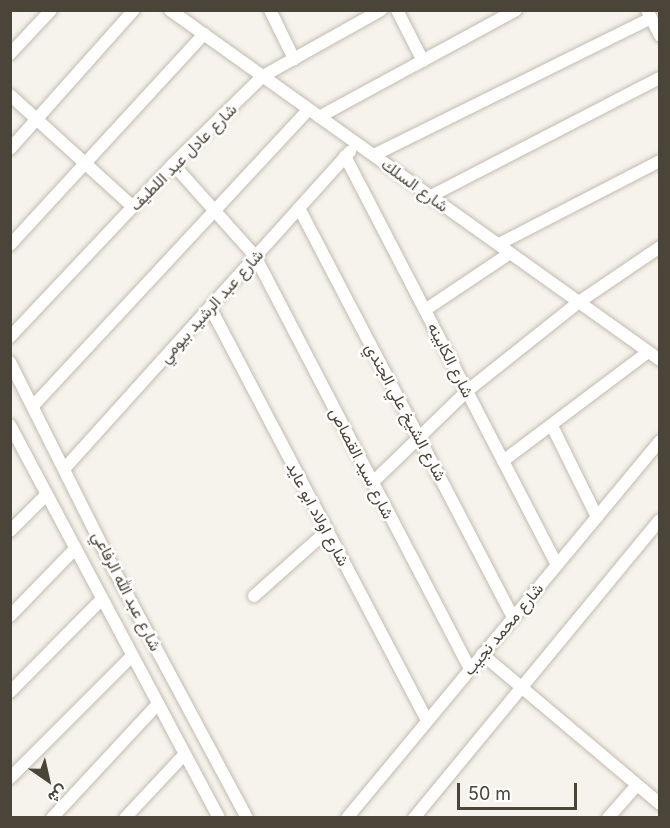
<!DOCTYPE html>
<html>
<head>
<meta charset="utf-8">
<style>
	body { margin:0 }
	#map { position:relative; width:670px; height:828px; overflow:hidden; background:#f6f3ec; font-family:Inter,Vazirmatn,sans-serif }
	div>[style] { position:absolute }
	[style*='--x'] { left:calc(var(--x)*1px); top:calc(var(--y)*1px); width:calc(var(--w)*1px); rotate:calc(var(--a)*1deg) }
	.roads { filter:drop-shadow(0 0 2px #c2bbae) drop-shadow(0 0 2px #c2bbae) }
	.minor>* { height:12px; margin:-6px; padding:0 6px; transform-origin:6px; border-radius:6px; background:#fff }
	span { translate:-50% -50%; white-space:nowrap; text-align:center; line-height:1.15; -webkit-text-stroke:5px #fff; paint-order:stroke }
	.street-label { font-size:16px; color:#4b4439 }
	.frame { position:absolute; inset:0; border:12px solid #4b4439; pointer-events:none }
	.north { position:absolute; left:18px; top:750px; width:60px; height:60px; -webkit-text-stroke:4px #fff; paint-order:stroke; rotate:146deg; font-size:16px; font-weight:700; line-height:24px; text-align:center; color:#4b4439 }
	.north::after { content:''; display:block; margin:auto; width:21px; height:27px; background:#4b4439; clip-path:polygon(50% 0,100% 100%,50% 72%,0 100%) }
	.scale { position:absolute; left:457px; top:783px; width:120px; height:27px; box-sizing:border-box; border:3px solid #4b4439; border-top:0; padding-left:8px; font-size:18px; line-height:21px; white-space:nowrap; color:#4b4439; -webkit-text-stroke:4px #fff; paint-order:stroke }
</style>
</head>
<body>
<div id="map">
	<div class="roads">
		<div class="minor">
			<div style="--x:170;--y:10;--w:602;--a:35.54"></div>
			<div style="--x:270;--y:10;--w:55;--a:63.9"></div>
			<div style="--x:397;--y:10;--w:57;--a:63"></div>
			<div style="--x:647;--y:10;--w:29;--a:63"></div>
			<div style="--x:10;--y:54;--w:60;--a:-47"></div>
			<div style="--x:10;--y:95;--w:166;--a:42.3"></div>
			<div style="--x:319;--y:117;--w:224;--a:-28.5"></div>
			<div style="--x:10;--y:149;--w:186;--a:-48.3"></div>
			<div style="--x:374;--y:155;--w:309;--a:-26.3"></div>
			<div style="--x:345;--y:156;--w:461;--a:62.6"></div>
			<div style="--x:173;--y:164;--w:123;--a:48.3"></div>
			<div style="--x:255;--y:256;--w:466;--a:62.5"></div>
			<div style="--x:431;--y:196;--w:258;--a:-27.3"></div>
			<div style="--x:299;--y:208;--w:462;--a:62.4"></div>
			<div style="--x:499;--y:244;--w:181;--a:-27.3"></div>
			<div style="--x:10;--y:245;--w:287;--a:-47.4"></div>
			<div style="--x:210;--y:307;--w:467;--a:62.3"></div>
			<div style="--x:425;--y:310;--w:102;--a:-33.8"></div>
			<div style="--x:10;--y:337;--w:238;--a:-46.7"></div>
			<div style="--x:173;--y:164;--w:126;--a:-44.4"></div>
			<div style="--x:263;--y:76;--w:135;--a:-29.2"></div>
			<div style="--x:10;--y:362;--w:230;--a:63.4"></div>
			<div style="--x:113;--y:568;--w:284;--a:61.8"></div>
			<div style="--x:33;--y:406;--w:405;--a:-47.1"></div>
			<div style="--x:10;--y:425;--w:445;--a:62"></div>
			<div style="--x:552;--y:426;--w:102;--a:63.7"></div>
			<div style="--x:503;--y:461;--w:181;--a:-36.9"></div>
			<div style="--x:65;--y:468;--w:426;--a:-48"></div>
			<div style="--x:373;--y:482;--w:131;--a:-44.1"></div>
			<div style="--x:467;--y:391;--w:143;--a:-38.5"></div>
			<div style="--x:579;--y:302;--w:98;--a:-34.2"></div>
			<div style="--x:10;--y:531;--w:51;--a:-45"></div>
			<div style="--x:254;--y:596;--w:98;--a:-41.7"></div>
			<div style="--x:10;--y:616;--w:92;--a:-45.9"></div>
			<div style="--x:482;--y:654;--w:233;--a:40.1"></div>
			<div style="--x:10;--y:692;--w:129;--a:-45.3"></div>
			<div style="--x:10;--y:778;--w:171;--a:-45"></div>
			<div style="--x:52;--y:818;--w:154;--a:-47.1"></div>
			<div style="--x:125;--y:818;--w:85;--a:-46.9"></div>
			<div style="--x:347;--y:818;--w:490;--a:-50.3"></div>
			<div style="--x:414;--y:818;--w:386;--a:-50.5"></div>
			<div style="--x:608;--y:818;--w:44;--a:-48.7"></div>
		</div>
	</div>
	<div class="street-label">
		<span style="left:183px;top:157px;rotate:-45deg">شارع عادل عبد اللطيف</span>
		<span style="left:415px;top:185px;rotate:36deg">شارع السلك</span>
		<span style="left:211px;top:306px;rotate:-48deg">شارع عبد الرشيد بيومي</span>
		<span style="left:451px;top:360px;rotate:63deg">شارع الكابينه</span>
		<span style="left:406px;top:412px;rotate:62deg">شارع الشيخ علي الجندي</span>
		<span style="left:362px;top:463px;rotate:63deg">شارع سيد القصاص</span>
		<span style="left:318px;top:514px;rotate:62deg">شارع اولاد ابو عايد</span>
		<span style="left:127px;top:591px;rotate:63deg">شارع عبد الله الرفاعي</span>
		<span style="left:503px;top:629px;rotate:-50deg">شارع محمد نجيب</span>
	</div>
	<div class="frame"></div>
	<div class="north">ش</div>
	<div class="scale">50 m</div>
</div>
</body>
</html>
